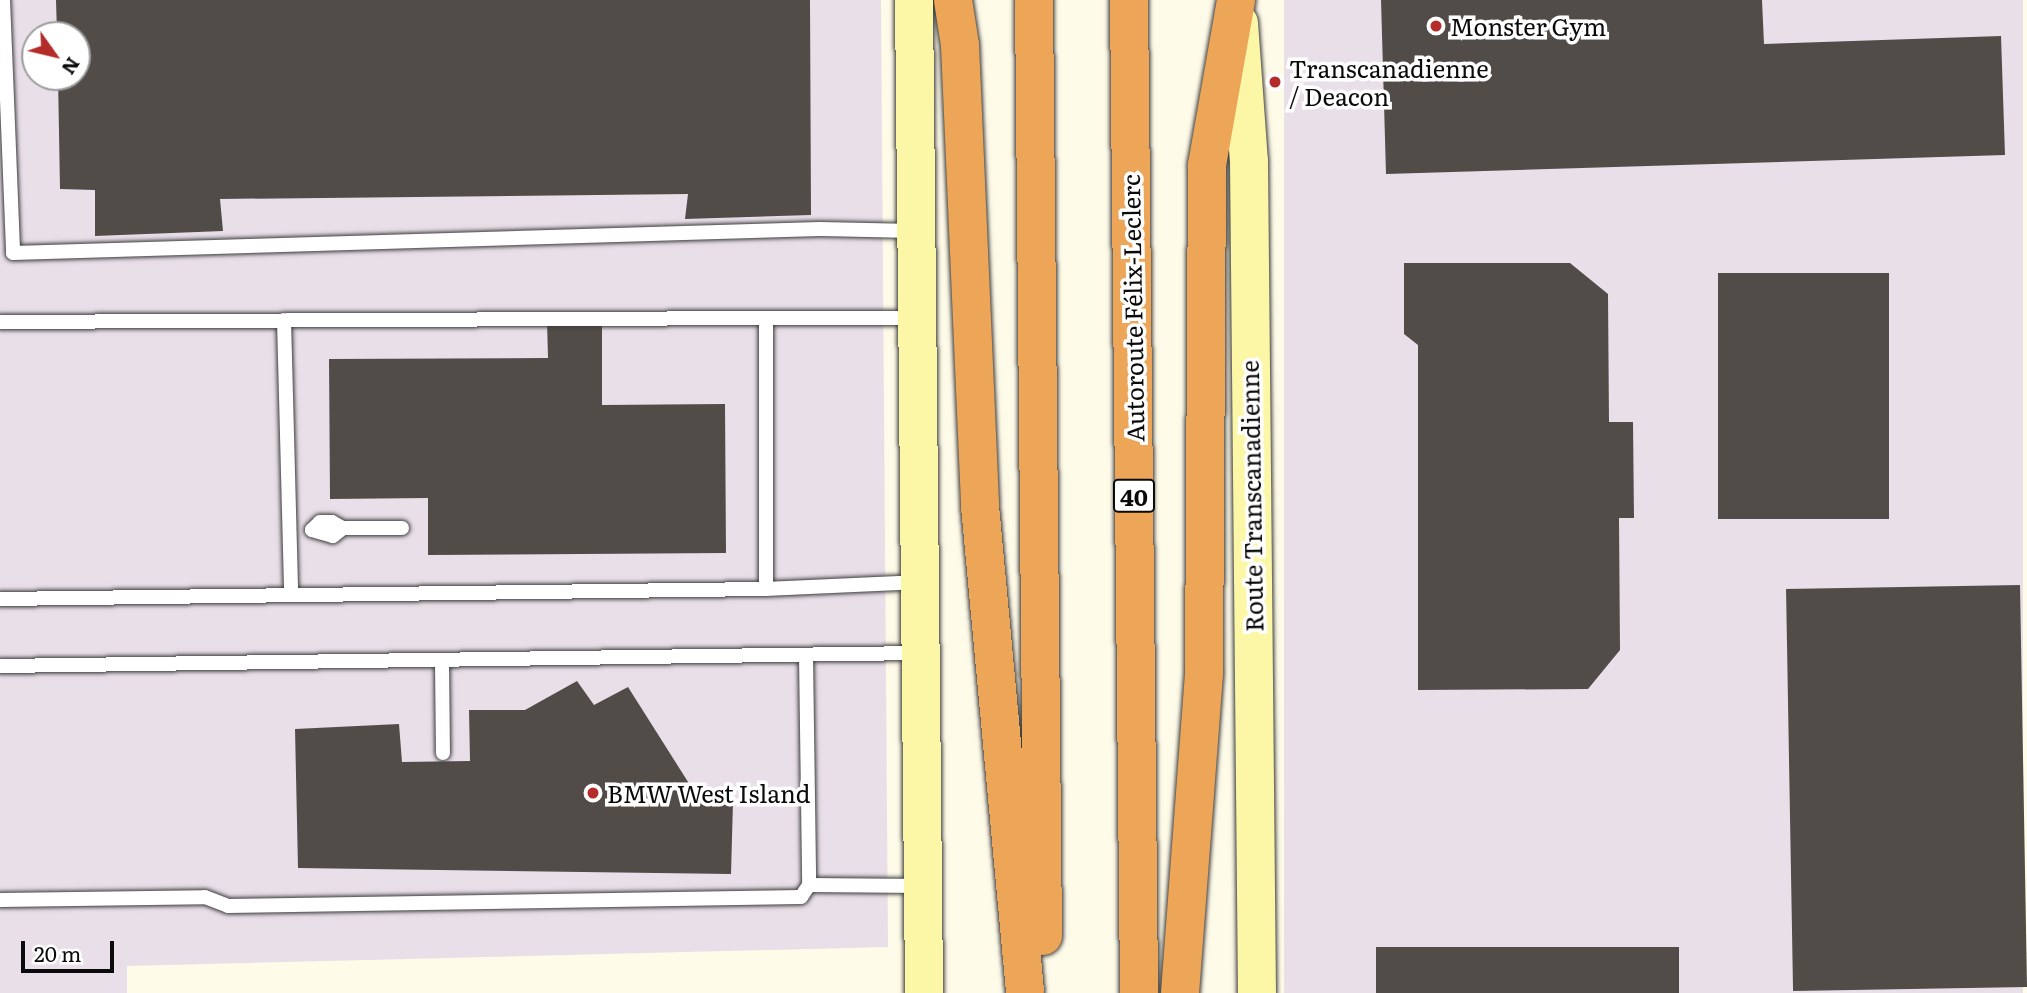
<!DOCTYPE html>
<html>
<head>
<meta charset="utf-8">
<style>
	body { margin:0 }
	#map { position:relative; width:2027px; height:993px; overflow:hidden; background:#fefbe9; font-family:Literata,serif }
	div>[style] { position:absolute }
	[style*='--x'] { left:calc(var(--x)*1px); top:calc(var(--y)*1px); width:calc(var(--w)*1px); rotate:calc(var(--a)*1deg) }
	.industrial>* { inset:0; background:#e9dfe9; transform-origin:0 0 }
	.building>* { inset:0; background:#524c48; transform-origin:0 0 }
	.roads { filter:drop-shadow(0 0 2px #3d3d3d) drop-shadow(0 0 2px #3d3d3d) }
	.service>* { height:14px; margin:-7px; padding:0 7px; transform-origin:7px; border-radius:7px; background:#fff }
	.secondary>* { height:38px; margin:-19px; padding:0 19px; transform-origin:19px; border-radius:19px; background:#fbf7a7 }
	.motorway>* { height:38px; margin:-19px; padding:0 19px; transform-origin:19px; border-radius:19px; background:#eda558 }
	.dots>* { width:19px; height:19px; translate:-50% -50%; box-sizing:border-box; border:4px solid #fff; border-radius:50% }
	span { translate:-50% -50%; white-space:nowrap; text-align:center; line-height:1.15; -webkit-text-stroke:7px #fff; paint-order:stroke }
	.shield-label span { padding:2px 5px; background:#fff; border:2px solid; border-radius:5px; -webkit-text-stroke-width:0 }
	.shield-label { font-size:23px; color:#0a0a0a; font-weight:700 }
	.poi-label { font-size:24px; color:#0a0a0a }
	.left { translate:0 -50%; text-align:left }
	.street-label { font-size:24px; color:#0a0a0a }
	.north { position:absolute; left:21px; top:21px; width:70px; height:70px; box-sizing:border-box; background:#fff; border:2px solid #9d9d9d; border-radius:50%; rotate:124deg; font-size:19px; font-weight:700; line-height:28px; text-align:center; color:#0a0a0a }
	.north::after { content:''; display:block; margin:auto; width:24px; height:32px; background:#b32c2a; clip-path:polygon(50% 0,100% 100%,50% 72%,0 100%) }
	.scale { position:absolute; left:21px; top:941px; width:93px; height:32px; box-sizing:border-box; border:4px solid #0a0a0a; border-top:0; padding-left:9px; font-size:21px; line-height:24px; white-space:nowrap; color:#0a0a0a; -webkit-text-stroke:5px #fff; paint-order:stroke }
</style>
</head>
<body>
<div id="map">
	<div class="industrial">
		<div style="clip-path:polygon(evenodd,0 0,881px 0,888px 947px,127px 966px,127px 993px,0 993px,0 0,35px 35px,77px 35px,77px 77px,35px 77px,35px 35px)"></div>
		<div style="left:1284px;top:0;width:739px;height:993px"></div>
	</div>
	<div class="building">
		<div style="clip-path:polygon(56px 0,810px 0,811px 215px,685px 219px,688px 194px,220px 199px,223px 231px,95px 236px,95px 190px,60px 189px,58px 77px,77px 77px,77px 35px,57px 35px)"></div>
		<div style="clip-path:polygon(1381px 0,1762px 0,1764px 44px,2001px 36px,2005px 155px,1386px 174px)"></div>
		<div style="clip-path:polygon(1404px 263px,1570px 263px,1608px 294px,1609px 422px,1633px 422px,1634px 518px,1619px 518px,1620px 650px,1588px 689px,1418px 690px,1418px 345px,1404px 334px)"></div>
		<div style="left:1718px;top:273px;width:171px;height:246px"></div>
		<div style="clip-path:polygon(547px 321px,602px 321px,602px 405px,725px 404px,726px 553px,428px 555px,428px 498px,330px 499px,329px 359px,548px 358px)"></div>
		<div style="left:2020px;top:585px;width:402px;height:234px;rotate:89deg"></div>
		<div style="clip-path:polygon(577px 681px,594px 705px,628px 687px,702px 804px,733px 802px,731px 874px,298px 868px,295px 729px,399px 724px,402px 762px,470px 761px,469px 710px,525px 710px)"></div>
		<div style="left:1376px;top:947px;width:303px;height:46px"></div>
	</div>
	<div class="roads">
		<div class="service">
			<div style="--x:3;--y:0;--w:253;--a:87.7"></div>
			<div style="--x:13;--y:253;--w:807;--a:-1.7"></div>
			<div style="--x:820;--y:229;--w:95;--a:1.2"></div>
			<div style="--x:916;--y:318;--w:150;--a:180"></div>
			<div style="--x:766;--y:318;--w:271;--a:90"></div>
			<div style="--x:766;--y:589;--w:154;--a:-2.6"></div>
			<div style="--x:284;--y:320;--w:275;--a:88.5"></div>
			<div style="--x:0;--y:322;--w:766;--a:-0.3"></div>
			<div style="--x:343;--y:528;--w:13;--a:141"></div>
			<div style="--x:333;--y:536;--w:22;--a:-164"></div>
			<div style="--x:312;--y:530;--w:11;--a:-45"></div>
			<div style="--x:320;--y:522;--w:12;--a:0"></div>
			<div style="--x:332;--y:522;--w:13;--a:29"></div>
			<div style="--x:343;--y:528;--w:59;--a:0"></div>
			<div style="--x:0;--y:599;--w:766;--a:-0.75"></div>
			<div style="--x:806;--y:656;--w:229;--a:89.2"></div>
			<div style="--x:442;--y:661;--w:92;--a:89.4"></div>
			<div style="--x:0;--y:666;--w:919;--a:-0.81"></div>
			<div style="--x:0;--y:900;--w:205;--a:-0.8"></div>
			<div style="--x:205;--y:897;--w:25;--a:21"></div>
			<div style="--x:228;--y:906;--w:573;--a:-0.9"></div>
			<div style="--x:801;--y:897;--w:14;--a:-56"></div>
			<div style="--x:809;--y:885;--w:113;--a:0.5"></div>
		</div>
		<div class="secondary">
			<div style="--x:914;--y:0;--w:993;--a:89.42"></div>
			<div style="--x:1239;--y:23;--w:138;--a:85.9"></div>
			<div style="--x:1249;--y:161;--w:832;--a:89.45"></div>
		</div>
		<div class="motorway">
			<div style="--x:953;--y:0;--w:46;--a:81.2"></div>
			<div style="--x:960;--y:45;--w:461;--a:87.5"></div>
			<div style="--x:980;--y:506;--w:489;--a:84.7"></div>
			<div style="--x:1034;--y:0;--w:936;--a:89.45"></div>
			<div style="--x:1129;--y:0;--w:993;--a:89.42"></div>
			<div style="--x:1180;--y:993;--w:321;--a:-85.7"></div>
			<div style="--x:1204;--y:673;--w:508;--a:-89.66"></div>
			<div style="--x:1207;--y:165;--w:168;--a:-80"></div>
		</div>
	</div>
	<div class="dots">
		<div style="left:1436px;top:26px;background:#b32c2a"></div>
		<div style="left:1275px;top:82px;background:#b32c2a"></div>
		<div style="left:593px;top:793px;background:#b32c2a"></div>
	</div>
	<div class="shield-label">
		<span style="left:1134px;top:496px">40</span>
	</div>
	<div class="poi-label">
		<span class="left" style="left:1450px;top:26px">Monster Gym</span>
		<span class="left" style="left:1289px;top:82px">Transcanadienne<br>/ Deacon</span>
		<span class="left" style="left:607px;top:793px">BMW West Island</span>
	</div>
	<div class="street-label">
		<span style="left:1132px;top:308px;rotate:-91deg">Autoroute Félix-Leclerc</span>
		<span style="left:1251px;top:496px;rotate:-91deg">Route Transcanadienne</span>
	</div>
	<div class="north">N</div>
	<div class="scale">20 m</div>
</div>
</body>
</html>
